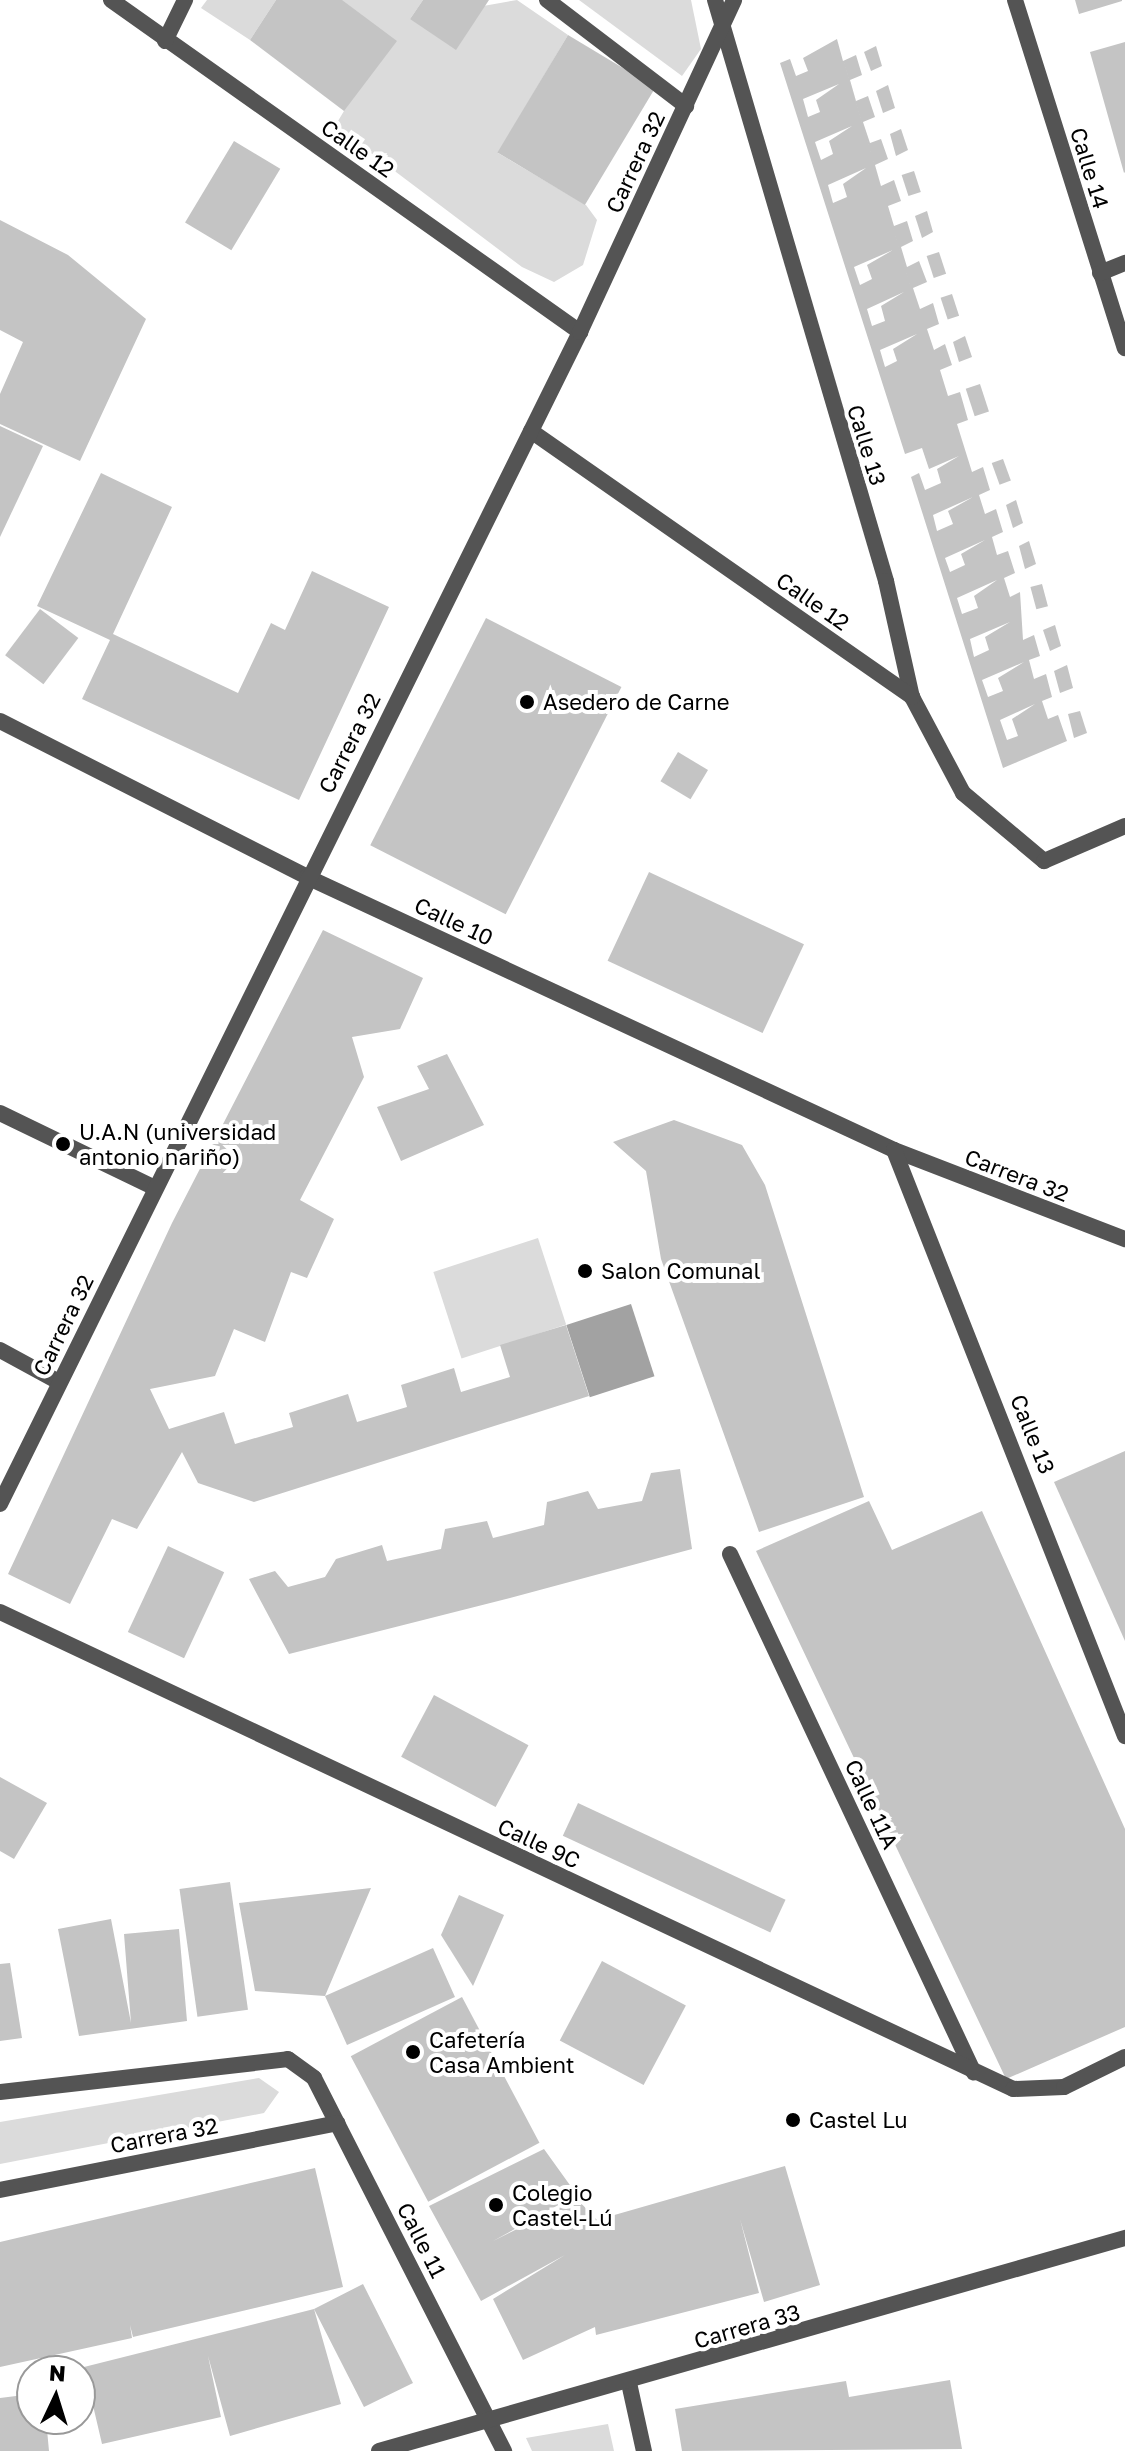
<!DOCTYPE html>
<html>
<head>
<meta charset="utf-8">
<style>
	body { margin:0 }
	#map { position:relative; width:1125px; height:2451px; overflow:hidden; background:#fff; font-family:"Golos Text",sans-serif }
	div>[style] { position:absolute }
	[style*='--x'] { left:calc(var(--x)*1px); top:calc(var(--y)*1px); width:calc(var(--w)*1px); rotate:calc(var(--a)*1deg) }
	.green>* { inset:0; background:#dbdbdb; transform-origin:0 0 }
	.water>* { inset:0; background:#a2a2a2; transform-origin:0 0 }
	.building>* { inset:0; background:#c4c4c4; transform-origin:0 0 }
	.service>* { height:16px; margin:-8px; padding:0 8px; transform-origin:8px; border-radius:8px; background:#545454 }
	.minor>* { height:16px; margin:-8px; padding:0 8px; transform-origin:8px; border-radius:8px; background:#545454 }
	.dots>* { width:22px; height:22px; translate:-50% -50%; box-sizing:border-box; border:4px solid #fff; border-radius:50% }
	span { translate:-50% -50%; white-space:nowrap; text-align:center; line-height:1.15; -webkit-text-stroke:8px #fff; paint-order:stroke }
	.street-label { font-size:22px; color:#000 }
	.poi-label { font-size:22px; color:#000 }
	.left { translate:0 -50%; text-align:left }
	.north { position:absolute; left:16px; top:2355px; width:80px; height:80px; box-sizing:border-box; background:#fff; border:2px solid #999; border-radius:50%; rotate:4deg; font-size:22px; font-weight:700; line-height:32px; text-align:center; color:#000 }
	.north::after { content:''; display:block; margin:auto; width:28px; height:36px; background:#000; clip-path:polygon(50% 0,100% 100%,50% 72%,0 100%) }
</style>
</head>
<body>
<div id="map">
	<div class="green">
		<div style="clip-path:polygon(207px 0,276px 0,250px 40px,201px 8px)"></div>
		<div style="clip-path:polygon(342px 0,423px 0,410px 19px,517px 0,568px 35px,498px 153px,586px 205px,597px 220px,583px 265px,554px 282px,522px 267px,335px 126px,344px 111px)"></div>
		<div style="clip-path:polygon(579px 0,691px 0,701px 49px,682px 76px)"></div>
		<div style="left:538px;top:1238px;width:91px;height:110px;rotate:72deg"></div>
		<div style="clip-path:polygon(259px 2078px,279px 2092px,264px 2113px,0 2164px,0 2122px)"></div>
		<div style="clip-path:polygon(608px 2424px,614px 2451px,532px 2451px,526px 2438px)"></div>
	</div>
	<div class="water">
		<div style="left:631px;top:1304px;width:76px;height:68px;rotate:72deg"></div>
	</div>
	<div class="building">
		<div style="clip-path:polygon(276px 0,342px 0,397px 41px,344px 111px,250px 40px)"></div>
		<div style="clip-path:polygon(423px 0,489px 0,456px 50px,410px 19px)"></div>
		<div style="clip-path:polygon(1075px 0,1122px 0,1122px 1px,1079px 14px)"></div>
		<div style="left:568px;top:35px;width:102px;height:137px;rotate:31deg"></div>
		<div style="clip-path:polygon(evenodd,837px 39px,843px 61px,856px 55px,862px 75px,850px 80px,856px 101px,868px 96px,875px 117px,863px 122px,870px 143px,881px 139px,888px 159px,875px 165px,881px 186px,894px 180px,901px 201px,888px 206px,894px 226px,907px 221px,913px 241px,901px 247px,907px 267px,919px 261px,927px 282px,913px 288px,920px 309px,933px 303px,939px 324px,927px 329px,934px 350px,945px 344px,952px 365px,940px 370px,948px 396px,960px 392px,968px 420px,957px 424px,972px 472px,983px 467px,990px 490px,979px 495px,985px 514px,996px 509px,1003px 532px,992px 537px,997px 555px,1008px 551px,1015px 573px,1004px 578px,1010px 597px,1020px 592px,1023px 640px,1034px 635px,1040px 656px,1029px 660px,1034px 679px,1046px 674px,1052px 697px,1042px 701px,1048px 719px,1058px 715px,1067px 741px,1003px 768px,911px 477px,919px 473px,925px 490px,941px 483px,937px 469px,959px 456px,929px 469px,922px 448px,905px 454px,780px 63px,790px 59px,796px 76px,808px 71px,803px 58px,837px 39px,839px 84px,816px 100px,820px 112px,808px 117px,803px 99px,839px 84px,837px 39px,852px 126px,829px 141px,833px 154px,821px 160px,815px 142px,852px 126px,837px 39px,866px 168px,843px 184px,847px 197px,833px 203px,828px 185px,866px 168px,837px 39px,893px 250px,867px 265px,872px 279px,860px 285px,854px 267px,893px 250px,837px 39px,904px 292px,881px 306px,885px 321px,872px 326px,867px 309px,904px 292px,837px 39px,917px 334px,893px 349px,897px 361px,885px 367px,880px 350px,917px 334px,837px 39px,973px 497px,948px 511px,953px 524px,937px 531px,933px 515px,973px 497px,837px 39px,985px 540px,961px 554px,965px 565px,950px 572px,945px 558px,985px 540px,837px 39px,997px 580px,974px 596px,978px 608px,962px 614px,957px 598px,997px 580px,837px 39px,1010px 622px,985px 637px,989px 650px,974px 657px,970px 639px,1010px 622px,837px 39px,1024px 662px,998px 678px,1003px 691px,988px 697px,982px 680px,1024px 662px,837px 39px,1035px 704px,1012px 719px,1018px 736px,1007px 740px,1000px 720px,1035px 704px)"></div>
		<div style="clip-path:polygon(1125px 42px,1125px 172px,1124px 173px,1090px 52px)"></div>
		<div style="clip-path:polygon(876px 46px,882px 66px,871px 71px,864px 52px)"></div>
		<div style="clip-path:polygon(888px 85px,895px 108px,883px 113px,876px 91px)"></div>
		<div style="clip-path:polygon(901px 129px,908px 150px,896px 156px,890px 134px)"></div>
		<div style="left:234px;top:141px;width:54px;height:95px;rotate:31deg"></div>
		<div style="left:914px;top:171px;width:22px;height:13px;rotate:72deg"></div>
		<div style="clip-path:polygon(927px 211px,933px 232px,922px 238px,915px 216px)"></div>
		<div style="clip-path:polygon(0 220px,68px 255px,146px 319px,80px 461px,0 424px,0 394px,23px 342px,0 330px)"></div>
		<div style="left:939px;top:252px;width:23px;height:13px;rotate:72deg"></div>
		<div style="left:952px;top:294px;width:23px;height:12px;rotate:72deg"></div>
		<div style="clip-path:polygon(965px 336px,972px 357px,959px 362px,953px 342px)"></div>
		<div style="left:980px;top:384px;width:29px;height:15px;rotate:72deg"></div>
		<div style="clip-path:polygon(0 426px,43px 446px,0 537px)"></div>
		<div style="left:1003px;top:459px;width:23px;height:12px;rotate:70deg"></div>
		<div style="clip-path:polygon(101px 473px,172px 507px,113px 634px,238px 693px,271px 623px,285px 630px,312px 571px,389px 607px,299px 800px,82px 699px,110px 640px,37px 606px)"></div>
		<div style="clip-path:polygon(1016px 500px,1023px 523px,1013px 528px,1006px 505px)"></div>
		<div style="clip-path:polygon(1029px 541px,1036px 564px,1025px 569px,1019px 546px)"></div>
		<div style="left:1042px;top:584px;width:23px;height:12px;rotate:75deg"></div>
		<div style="left:40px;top:609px;width:48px;height:58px;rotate:37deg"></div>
		<div style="left:486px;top:618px;width:152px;height:255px;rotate:27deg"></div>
		<div style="clip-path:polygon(1055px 625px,1061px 646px,1050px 651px,1043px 630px)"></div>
		<div style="clip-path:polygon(1067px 665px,1073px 688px,1060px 693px,1054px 671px)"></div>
		<div style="clip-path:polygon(1080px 711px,1087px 733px,1074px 738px,1068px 714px)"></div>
		<div style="left:678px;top:752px;width:35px;height:34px;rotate:31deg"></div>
		<div style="left:649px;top:872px;width:171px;height:98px;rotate:25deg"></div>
		<div style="clip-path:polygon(323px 930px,423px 978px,400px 1029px,352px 1037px,364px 1077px,300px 1200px,334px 1219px,307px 1278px,291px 1272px,265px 1342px,234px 1329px,215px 1376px,150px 1389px,169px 1429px,224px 1412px,235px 1444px,293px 1427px,289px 1413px,348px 1394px,357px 1422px,407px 1407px,401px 1385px,454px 1368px,461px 1392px,510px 1377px,500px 1345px,566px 1325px,589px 1396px,254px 1502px,198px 1483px,182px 1452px,137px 1529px,112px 1519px,70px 1604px,8px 1574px,172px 1223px)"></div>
		<div style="clip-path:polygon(447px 1054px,484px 1125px,401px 1161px,377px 1107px,429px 1089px,417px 1066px)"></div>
		<div style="clip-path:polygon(674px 1120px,742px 1145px,765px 1185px,864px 1497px,759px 1532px,661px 1259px,646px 1171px,613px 1142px)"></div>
		<div style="clip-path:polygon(1125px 1451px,1125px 1641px,1054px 1482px)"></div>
		<div style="clip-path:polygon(680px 1469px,692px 1549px,510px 1598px,289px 1654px,249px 1579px,275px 1571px,288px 1587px,325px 1577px,336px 1559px,382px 1545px,387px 1561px,441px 1549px,445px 1529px,487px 1521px,493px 1538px,544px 1525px,547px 1502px,588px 1491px,598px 1509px,642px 1501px,651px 1473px)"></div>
		<div style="clip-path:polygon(869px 1501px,892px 1550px,982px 1511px,1125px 1829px,1125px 2027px,1006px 2079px,756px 1551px)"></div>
		<div style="left:168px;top:1546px;width:62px;height:95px;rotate:25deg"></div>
		<div style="left:434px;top:1695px;width:107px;height:70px;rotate:28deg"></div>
		<div style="clip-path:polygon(0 1777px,47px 1803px,14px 1859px,0 1851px)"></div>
		<div style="left:578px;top:1803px;width:229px;height:36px;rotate:25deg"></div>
		<div style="left:230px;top:1882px;width:129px;height:51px;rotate:82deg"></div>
		<div style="clip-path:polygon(371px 1888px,325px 1996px,433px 1948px,455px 1997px,347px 2045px,325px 1996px,255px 1991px,239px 1903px)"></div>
		<div style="clip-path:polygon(459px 1895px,504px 1915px,473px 1986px,441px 1935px)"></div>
		<div style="clip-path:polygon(111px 1919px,131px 2023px,124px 1934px,179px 1929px,187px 2021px,79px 2036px,58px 1929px)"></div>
		<div style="left:602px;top:1961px;width:95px;height:90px;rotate:28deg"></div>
		<div style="clip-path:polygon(10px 1963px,22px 2038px,0 2041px,0 1964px)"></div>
		<div style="left:462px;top:1997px;width:165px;height:126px;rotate:62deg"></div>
		<div style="clip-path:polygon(544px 2149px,572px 2188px,562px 2203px,493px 2241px,577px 2199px,597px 2220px,785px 2166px,820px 2285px,764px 2302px,740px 2219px,759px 2293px,596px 2335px,595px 2327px,523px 2360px,493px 2299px,565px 2255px,481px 2301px,429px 2206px)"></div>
		<div style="clip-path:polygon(315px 2168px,343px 2287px,133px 2337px,130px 2325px,132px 2338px,0 2367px,0 2242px)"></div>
		<div style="clip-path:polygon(363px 2284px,413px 2383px,364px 2407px,314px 2309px,341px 2404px,230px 2436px,208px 2356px,221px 2417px,102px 2444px,84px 2367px,314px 2309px)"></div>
		<div style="clip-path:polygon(950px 2380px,962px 2449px,682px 2451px,675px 2409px,846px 2381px,849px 2397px)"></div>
		<div style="clip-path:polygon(32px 2394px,32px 2419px,46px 2419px,49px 2451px,0 2451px,0 2398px)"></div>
	</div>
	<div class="service">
		<div style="--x:0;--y:1113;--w:172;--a:25.8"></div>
		<div style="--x:0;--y:1350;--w:67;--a:28.5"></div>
	</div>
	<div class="minor">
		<div style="--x:111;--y:0;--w:575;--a:35.29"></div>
		<div style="--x:547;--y:0;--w:175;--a:37.3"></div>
		<div style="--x:715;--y:0;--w:606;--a:73.6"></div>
		<div style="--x:886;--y:581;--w:119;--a:77.4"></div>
		<div style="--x:912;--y:697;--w:109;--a:62"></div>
		<div style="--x:963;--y:793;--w:106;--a:40"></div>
		<div style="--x:1044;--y:861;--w:88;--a:-23.4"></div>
		<div style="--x:1015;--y:0;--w:365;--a:72.5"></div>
		<div style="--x:165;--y:41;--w:46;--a:-64"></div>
		<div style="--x:1100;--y:273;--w:27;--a:-22"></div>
		<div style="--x:531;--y:431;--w:465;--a:34.9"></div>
		<div style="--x:0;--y:721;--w:344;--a:26.9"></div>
		<div style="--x:307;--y:877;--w:647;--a:24.94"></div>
		<div style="--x:894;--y:1150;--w:248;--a:21.1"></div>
		<div style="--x:894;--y:1150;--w:630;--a:68.49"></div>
		<div style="--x:0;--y:1504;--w:1308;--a:-63.67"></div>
		<div style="--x:580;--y:332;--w:366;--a:-65.1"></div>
		<div style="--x:730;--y:1554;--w:573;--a:64.82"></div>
		<div style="--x:0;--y:1612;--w:1120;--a:25.21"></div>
		<div style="--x:1013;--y:2089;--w:51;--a:-2.2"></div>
		<div style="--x:1064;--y:2087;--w:68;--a:-26.2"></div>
		<div style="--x:0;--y:2092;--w:290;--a:-6.5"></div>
		<div style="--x:288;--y:2059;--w:32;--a:36"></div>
		<div style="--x:314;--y:2078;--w:419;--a:63"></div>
		<div style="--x:0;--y:2190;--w:344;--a:-11.2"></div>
		<div style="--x:629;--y:2383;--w:70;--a:77.6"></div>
		<div style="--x:379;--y:2451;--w:776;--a:-15.94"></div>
	</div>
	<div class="dots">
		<div style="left:527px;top:702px;background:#000"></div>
		<div style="left:63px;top:1144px;background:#000"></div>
		<div style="left:585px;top:1271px;background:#000"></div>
		<div style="left:413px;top:2052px;background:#000"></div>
		<div style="left:793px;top:2120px;background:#000"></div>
		<div style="left:496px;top:2205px;background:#000"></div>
	</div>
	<div class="street-label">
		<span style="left:358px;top:148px;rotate:35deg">Calle 12</span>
		<span style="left:635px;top:162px;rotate:-65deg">Carrera 32</span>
		<span style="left:1090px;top:168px;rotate:73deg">Calle 14</span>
		<span style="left:867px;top:445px;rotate:73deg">Calle 13</span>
		<span style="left:813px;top:601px;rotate:35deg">Calle 12</span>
		<span style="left:349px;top:743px;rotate:-63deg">Carrera 32</span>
		<span style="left:454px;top:921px;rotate:25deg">Calle 10</span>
		<span style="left:1017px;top:1175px;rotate:21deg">Carrera 32</span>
		<span style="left:63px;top:1325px;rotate:-64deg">Carrera 32</span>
		<span style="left:1033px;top:1434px;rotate:68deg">Calle 13</span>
		<span style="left:872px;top:1804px;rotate:65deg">Calle 11A</span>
		<span style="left:539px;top:1843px;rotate:25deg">Calle 9C</span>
		<span style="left:164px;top:2135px;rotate:-11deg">Carrera 32</span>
		<span style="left:422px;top:2240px;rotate:63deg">Calle 11</span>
		<span style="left:747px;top:2326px;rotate:-16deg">Carrera 33</span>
	</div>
	<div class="poi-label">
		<span class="left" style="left:543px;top:702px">Asedero de Carne</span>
		<span class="left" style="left:79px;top:1144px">U.A.N (universidad<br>antonio nariño)</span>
		<span class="left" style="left:601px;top:1271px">Salon Comunal</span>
		<span class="left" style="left:429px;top:2052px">Cafetería<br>Casa Ambient</span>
		<span class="left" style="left:809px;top:2120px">Castel Lu</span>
		<span class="left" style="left:512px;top:2205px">Colegio<br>Castel-Lú</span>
	</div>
	<div class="north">N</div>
</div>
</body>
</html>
